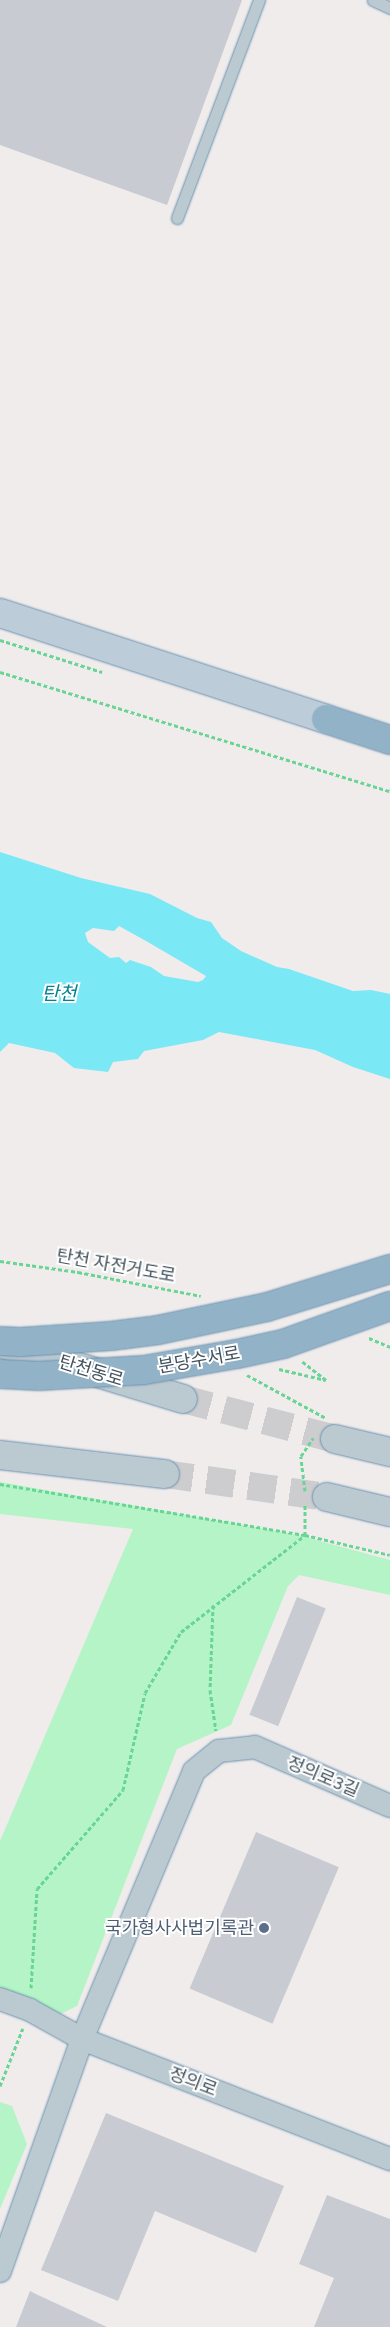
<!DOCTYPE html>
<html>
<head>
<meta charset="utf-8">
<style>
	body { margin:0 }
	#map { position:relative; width:390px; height:2327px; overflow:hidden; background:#f0ecec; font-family:Figtree,"Noto Sans KR",sans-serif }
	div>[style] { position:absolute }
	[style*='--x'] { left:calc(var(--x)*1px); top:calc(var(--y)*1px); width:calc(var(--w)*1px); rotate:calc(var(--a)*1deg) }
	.green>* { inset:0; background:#b4f4c6 }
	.water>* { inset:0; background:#7be8f6 }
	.building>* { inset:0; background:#c8ccd2; transform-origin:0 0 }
	.tertiary-tunnel>* { height:28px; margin-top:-14px; transform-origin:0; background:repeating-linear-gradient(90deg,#cdcdcf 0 28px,transparent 0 42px) }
	.path>* { height:3px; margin-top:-1.5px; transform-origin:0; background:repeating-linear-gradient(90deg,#68d595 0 4px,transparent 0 6.5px) }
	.roads { filter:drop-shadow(0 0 1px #6990ae) drop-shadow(0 0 1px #6990ae) }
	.service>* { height:11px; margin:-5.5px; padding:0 5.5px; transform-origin:5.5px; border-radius:5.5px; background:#bbc9d1 }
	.minor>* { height:22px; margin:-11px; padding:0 11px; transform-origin:11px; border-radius:11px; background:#bbc9d1 }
	.tertiary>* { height:28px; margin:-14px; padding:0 14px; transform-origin:14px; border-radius:14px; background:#bbc9d1 }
	.secondary>* { height:28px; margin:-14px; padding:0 14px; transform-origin:14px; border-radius:14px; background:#bcccd8 }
	.trunk>* { height:28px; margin:-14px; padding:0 14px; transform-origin:14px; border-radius:14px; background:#92b2c8 }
	.bridges { filter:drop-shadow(0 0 1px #6990ae) drop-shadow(0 0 1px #6990ae) }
	.trunk-bridge>* { height:28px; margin:-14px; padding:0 14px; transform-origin:14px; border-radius:14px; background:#92b2c8 }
	.dots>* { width:14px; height:14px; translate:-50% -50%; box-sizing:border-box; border:2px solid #fff; border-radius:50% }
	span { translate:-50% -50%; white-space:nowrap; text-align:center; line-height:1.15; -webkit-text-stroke:4px #fff; paint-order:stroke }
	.street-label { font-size:18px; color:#43525c }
	.service-label { font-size:18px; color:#4e5e75 }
	.right { translate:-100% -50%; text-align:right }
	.water-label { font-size:19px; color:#038191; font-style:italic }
</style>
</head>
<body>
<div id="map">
	<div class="green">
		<div style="clip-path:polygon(0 1482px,294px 1534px,390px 1560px,390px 1595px,299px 1575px,288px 1586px,231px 1725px,177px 1749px,77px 2006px,50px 2019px,0 1998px,0 1841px,133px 1529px,0 1514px)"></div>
		<div style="clip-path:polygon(0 2102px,12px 2106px,27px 2144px,0 2209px)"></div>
	</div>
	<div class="water">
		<div style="clip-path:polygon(evenodd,0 852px,81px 878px,150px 894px,197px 918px,211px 922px,222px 938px,241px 951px,277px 967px,289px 969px,353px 991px,371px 990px,390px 994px,390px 1079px,353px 1067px,315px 1050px,219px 1032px,203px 1040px,144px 1051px,138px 1059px,113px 1062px,108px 1072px,74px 1068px,55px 1053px,9px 1043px,0 1052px,0 852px,119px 926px,146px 941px,206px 976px,203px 980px,198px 982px,164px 976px,151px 967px,130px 960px,126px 963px,119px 957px,110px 958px,88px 942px,85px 933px,93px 928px,114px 931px,119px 926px)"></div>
	</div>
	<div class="building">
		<div style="clip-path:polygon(0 0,242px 0,167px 205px,0 145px)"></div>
		<div style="left:297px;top:1597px;width:31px;height:127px;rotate:22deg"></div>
		<div style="left:256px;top:1832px;width:90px;height:170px;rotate:23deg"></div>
		<div style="clip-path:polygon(106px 2113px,284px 2186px,256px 2253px,155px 2211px,118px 2301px,41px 2270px)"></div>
		<div style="clip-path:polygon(327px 2195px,390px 2219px,390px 2327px,314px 2327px,334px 2278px,299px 2264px)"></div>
		<div style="clip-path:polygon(30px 2291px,38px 2295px,107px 2327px,16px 2327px)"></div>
	</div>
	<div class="tertiary-tunnel">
		<div style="--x:183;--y:1399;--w:157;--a:14.7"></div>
		<div style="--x:165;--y:1474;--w:164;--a:8.1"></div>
	</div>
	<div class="path">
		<div style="--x:0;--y:640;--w:107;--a:17.4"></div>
		<div style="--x:0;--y:672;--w:408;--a:17"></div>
		<div style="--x:0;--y:1261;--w:79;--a:8"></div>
		<div style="--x:78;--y:1272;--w:125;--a:11"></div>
		<div style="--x:369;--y:1338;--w:23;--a:23"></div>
		<div style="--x:279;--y:1369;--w:48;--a:13.2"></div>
		<div style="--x:326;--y:1380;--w:31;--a:-142"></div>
		<div style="--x:247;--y:1375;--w:90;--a:28.6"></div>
		<div style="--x:0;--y:1484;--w:309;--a:9.5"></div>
		<div style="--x:305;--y:1535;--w:87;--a:13.2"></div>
		<div style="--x:305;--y:1491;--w:35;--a:-97"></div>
		<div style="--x:301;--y:1456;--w:22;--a:-56"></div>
		<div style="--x:213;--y:1605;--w:85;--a:92"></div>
		<div style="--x:210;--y:1690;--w:41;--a:81.7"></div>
		<div style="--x:31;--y:1988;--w:99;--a:-86.5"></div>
		<div style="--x:37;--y:1889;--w:131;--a:-49"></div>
		<div style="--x:123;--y:1790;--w:99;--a:-77.2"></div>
		<div style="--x:145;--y:1693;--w:71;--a:-59.5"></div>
		<div style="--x:181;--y:1632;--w:157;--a:-38"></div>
		<div style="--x:305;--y:1535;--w:31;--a:-90"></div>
		<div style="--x:0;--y:2086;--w:62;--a:-68.4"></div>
	</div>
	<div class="roads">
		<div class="service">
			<div style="--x:373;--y:0;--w:19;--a:25"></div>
			<div style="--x:177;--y:218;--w:233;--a:-69.4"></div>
		</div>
		<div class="minor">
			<div style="--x:0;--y:1999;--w:32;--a:20"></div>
			<div style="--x:30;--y:2010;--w:60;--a:29.1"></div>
			<div style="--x:82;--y:2039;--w:331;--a:21.3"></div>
			<div style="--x:0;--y:2271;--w:246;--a:-70.5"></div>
			<div style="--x:82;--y:2039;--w:290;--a:-67.3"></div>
			<div style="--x:194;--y:1771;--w:32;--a:-39"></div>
			<div style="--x:219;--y:1751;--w:36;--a:-6"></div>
			<div style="--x:255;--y:1747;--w:147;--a:23.6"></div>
		</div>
		<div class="tertiary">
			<div style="--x:3;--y:1344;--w:188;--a:17"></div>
			<div style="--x:335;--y:1439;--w:57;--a:13.3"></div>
			<div style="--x:0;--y:1455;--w:166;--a:6.6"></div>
			<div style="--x:327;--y:1497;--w:65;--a:13.4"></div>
		</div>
		<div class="secondary">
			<div style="--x:0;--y:613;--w:343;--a:18"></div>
		</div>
		<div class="trunk">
			<div style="--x:326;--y:719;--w:67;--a:18.2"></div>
		</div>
	</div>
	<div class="bridges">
		<div class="trunk-bridge">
			<div style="--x:0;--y:1341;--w:20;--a:3"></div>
			<div style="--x:20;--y:1342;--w:91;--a:-3.8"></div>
			<div style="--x:111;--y:1336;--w:47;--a:-7.3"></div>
			<div style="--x:158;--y:1330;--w:111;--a:-11.9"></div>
			<div style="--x:267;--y:1307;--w:129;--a:-17.2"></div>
			<div style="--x:0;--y:1374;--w:39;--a:3"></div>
			<div style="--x:39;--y:1376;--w:105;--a:-3.3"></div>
			<div style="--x:144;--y:1370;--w:94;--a:-9.8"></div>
			<div style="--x:237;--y:1354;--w:47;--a:-12.3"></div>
			<div style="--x:283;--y:1344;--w:114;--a:-19.6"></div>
		</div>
	</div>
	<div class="dots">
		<div style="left:264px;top:1928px;background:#5c6f8a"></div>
	</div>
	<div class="street-label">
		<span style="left:116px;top:1266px;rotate:10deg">탄천 자전거도로</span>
		<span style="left:199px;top:1360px;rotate:-10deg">분당수서로</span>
		<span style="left:91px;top:1371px;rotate:17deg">탄천동로</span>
		<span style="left:323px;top:1777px;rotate:23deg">정의로3길</span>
		<span style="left:193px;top:2082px;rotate:21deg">정의로</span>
	</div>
	<div class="service-label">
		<span class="right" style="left:254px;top:1928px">국가형사사법기록관</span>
	</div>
	<div class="water-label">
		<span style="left:59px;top:994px">탄천</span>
	</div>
</div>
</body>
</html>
